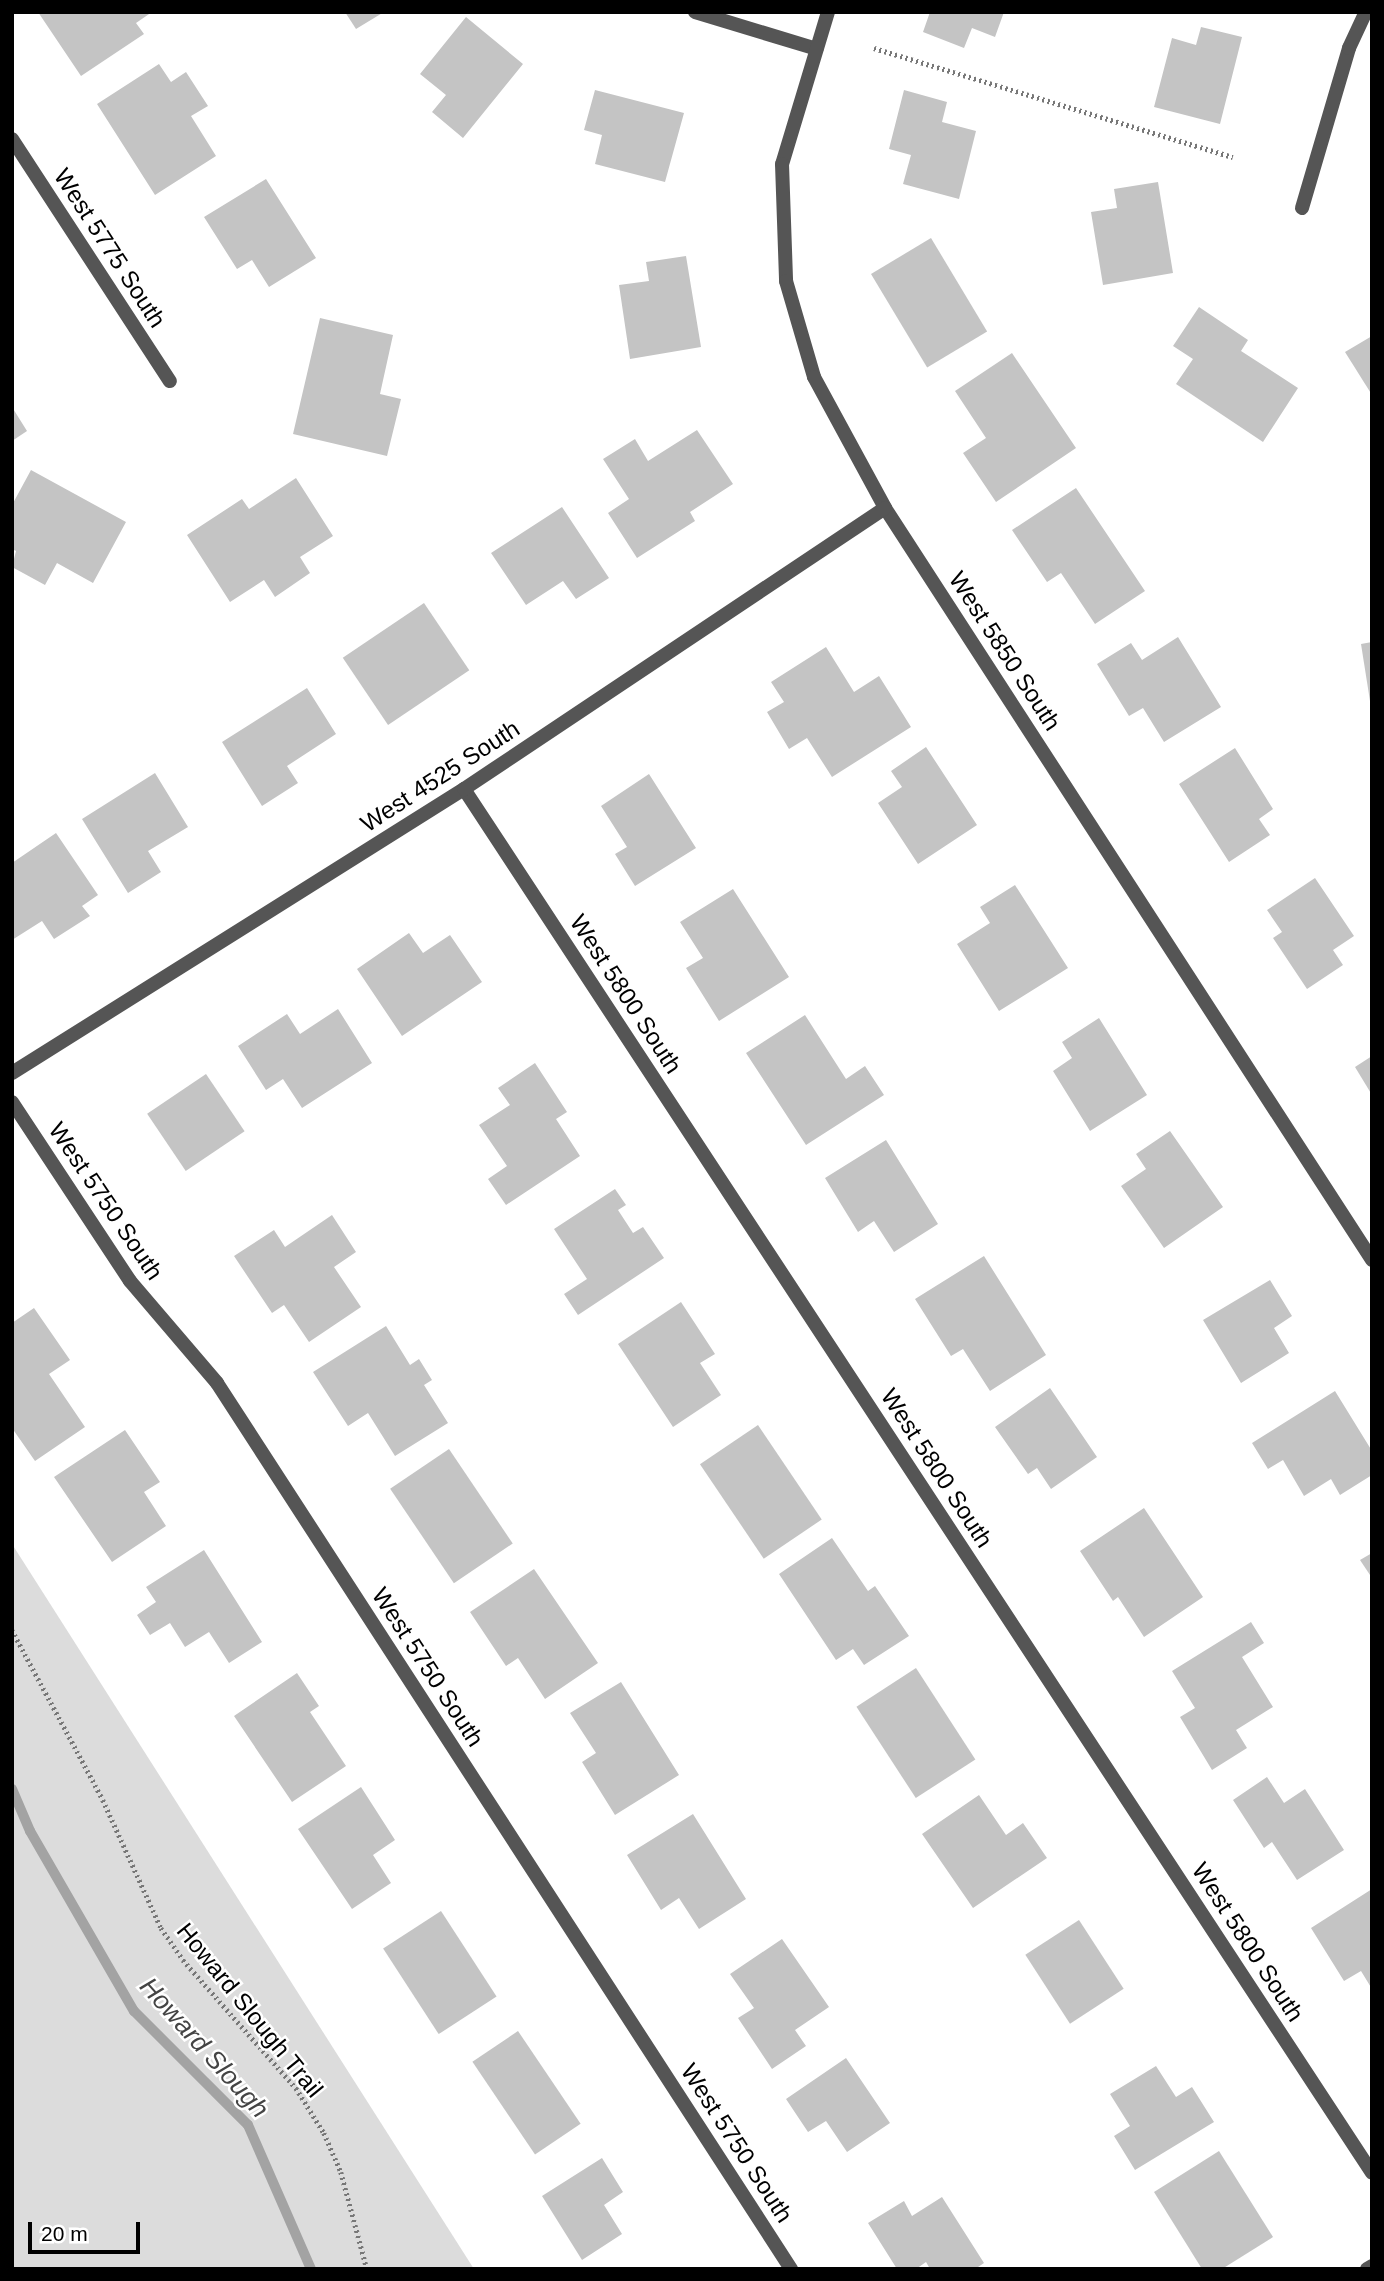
<!DOCTYPE html>
<html>
<head>
<meta charset="utf-8">
<style>
	body { margin:0 }
	#map { position:relative; width:1384px; height:2281px; overflow:hidden; background:#fff; font-family:Arial,sans-serif }
	div>[style] { position:absolute }
	[style*='--x'] { left:calc(var(--x)*1px); top:calc(var(--y)*1px); width:calc(var(--w)*1px); rotate:calc(var(--a)*1deg) }
	.green>* { inset:0; background:#dcdcdc }
	.stream>* { height:10px; margin:-5px; padding:0 5px; transform-origin:5px; border-radius:5px; background:#a3a3a3 }
	.building>* { inset:0; background:#c4c4c4; transform-origin:0 0 }
	.path>* { height:4.5px; margin-top:-2.25px; transform-origin:0; background:repeating-linear-gradient(90deg,#777 0 2px,transparent 0 5.5px) }
	.street>* { height:14px; margin:-7px; padding:0 7px; transform-origin:7px; border-radius:7px; background:#555 }
	span { translate:-50% -50%; white-space:nowrap; text-align:center; line-height:1.15; -webkit-text-stroke:5px #fff; paint-order:stroke }
	.street-label { font-size:24px; color:#000 }
	.water-label { font-size:26px; color:#444; font-style:italic }
	.frame { position:absolute; inset:0; border:14px solid #000; pointer-events:none }
	.scale { position:absolute; left:28px; top:2222px; width:112px; height:32px; box-sizing:border-box; border:4px solid #000; border-top:0; padding-left:9px; font-size:21px; line-height:24px; white-space:nowrap; color:#000; -webkit-text-stroke:5px #fff; paint-order:stroke }
</style>
</head>
<body>
<div id="map">
	<div class="green">
		<div style="clip-path:polygon(12px 1544px,474px 2269px,12px 2269px)"></div>
	</div>
	<div class="stream">
		<div style="--x:12;--y:1789;--w:46;--a:66.8"></div>
		<div style="--x:30;--y:1831;--w:208;--a:60"></div>
		<div style="--x:134;--y:2011;--w:161;--a:45"></div>
		<div style="--x:248;--y:2125;--w:157;--a:66.4"></div>
	</div>
	<div class="building">
		<div style="clip-path:polygon(38px 12px,152px 12px,136px 23px,144px 34px,81px 76px)"></div>
		<div style="clip-path:polygon(345px 12px,384px 12px,356px 29px)"></div>
		<div style="clip-path:polygon(930px 12px,1004px 12px,995px 37px,972px 28px,964px 48px,923px 32px)"></div>
		<div style="clip-path:polygon(466px 17px,523px 64px,463px 138px,432px 112px,446px 95px,420px 74px)"></div>
		<div style="clip-path:polygon(1201px 27px,1242px 37px,1220px 124px,1154px 107px,1172px 38px,1196px 45px)"></div>
		<div style="clip-path:polygon(159px 64px,171px 82px,186px 72px,208px 106px,191px 116px,216px 156px,155px 195px,97px 104px)"></div>
		<div style="clip-path:polygon(595px 90px,684px 113px,665px 182px,595px 164px,602px 135px,584px 130px)"></div>
		<div style="clip-path:polygon(904px 90px,947px 102px,942px 122px,976px 131px,959px 199px,903px 184px,911px 155px,889px 149px)"></div>
		<div style="clip-path:polygon(266px 179px,316px 258px,269px 287px,252px 260px,237px 269px,204px 217px)"></div>
		<div style="clip-path:polygon(1158px 182px,1173px 273px,1103px 285px,1091px 212px,1117px 208px,1114px 189px)"></div>
		<div style="left:931px;top:238px;width:109px;height:70px;rotate:59deg"></div>
		<div style="clip-path:polygon(686px 256px,701px 347px,630px 359px,619px 285px,649px 281px,646px 262px)"></div>
		<div style="clip-path:polygon(1199px 307px,1248px 340px,1241px 351px,1298px 388px,1263px 442px,1176px 384px,1193px 359px,1173px 346px)"></div>
		<div style="clip-path:polygon(320px 318px,393px 335px,380px 394px,401px 399px,387px 456px,293px 434px)"></div>
		<div style="clip-path:polygon(1372px 336px,1372px 395px,1345px 352px)"></div>
		<div style="clip-path:polygon(1012px 353px,1076px 448px,996px 502px,963px 453px,986px 438px,955px 391px)"></div>
		<div style="clip-path:polygon(12px 407px,27px 431px,12px 441px)"></div>
		<div style="clip-path:polygon(697px 430px,733px 484px,690px 512px,695px 521px,637px 558px,608px 513px,629px 499px,603px 459px,635px 439px,648px 461px)"></div>
		<div style="clip-path:polygon(31px 470px,126px 522px,93px 583px,57px 563px,45px 585px,12px 567px,16px 551px,12px 549px,12px 505px)"></div>
		<div style="clip-path:polygon(296px 478px,333px 536px,300px 557px,310px 573px,275px 597px,264px 580px,230px 602px,187px 535px,242px 499px,249px 509px)"></div>
		<div style="clip-path:polygon(1076px 488px,1145px 591px,1095px 624px,1061px 573px,1047px 582px,1012px 530px)"></div>
		<div style="clip-path:polygon(562px 507px,609px 578px,576px 599px,563px 581px,526px 605px,491px 553px)"></div>
		<div style="left:424px;top:603px;width:81px;height:98px;rotate:56deg"></div>
		<div style="clip-path:polygon(1178px 637px,1221px 707px,1164px 742px,1143px 708px,1129px 716px,1097px 664px,1131px 643px,1142px 660px)"></div>
		<div style="clip-path:polygon(1372px 642px,1372px 700px,1370px 701px,1361px 644px)"></div>
		<div style="clip-path:polygon(826px 647px,854px 692px,879px 676px,911px 727px,832px 777px,807px 738px,789px 749px,767px 712px,784px 702px,771px 682px)"></div>
		<div style="clip-path:polygon(307px 688px,336px 734px,287px 766px,298px 783px,262px 806px,222px 742px)"></div>
		<div style="clip-path:polygon(926px 747px,977px 825px,918px 864px,878px 803px,902px 787px,891px 771px)"></div>
		<div style="clip-path:polygon(1235px 748px,1273px 809px,1259px 819px,1270px 835px,1229px 862px,1179px 784px)"></div>
		<div style="clip-path:polygon(155px 773px,188px 827px,148px 851px,161px 872px,128px 893px,82px 819px)"></div>
		<div style="clip-path:polygon(649px 774px,696px 848px,635px 886px,615px 854px,627px 847px,601px 806px)"></div>
		<div style="clip-path:polygon(56px 833px,98px 895px,82px 906px,90px 916px,54px 939px,42px 921px,12px 940px,12px 863px)"></div>
		<div style="clip-path:polygon(1315px 878px,1354px 936px,1333px 950px,1343px 965px,1307px 989px,1273px 938px,1282px 932px,1267px 910px)"></div>
		<div style="clip-path:polygon(1015px 885px,1068px 968px,999px 1011px,957px 944px,990px 923px,980px 907px)"></div>
		<div style="clip-path:polygon(733px 889px,789px 977px,719px 1021px,686px 968px,703px 958px,680px 922px)"></div>
		<div style="clip-path:polygon(409px 933px,423px 953px,450px 935px,482px 982px,402px 1036px,357px 969px)"></div>
		<div style="clip-path:polygon(338px 1009px,372px 1063px,302px 1108px,283px 1079px,266px 1090px,238px 1046px,287px 1014px,300px 1034px)"></div>
		<div style="clip-path:polygon(805px 1015px,846px 1079px,865px 1066px,884px 1095px,806px 1145px,746px 1053px)"></div>
		<div style="clip-path:polygon(1099px 1018px,1147px 1095px,1090px 1131px,1053px 1071px,1072px 1058px,1062px 1042px)"></div>
		<div style="clip-path:polygon(1372px 1056px,1372px 1095px,1355px 1067px)"></div>
		<div style="clip-path:polygon(535px 1063px,567px 1112px,556px 1119px,580px 1156px,506px 1205px,488px 1179px,507px 1166px,479px 1125px,510px 1105px,498px 1088px)"></div>
		<div style="left:206px;top:1074px;width:69px;height:71px;rotate:56deg"></div>
		<div style="clip-path:polygon(1170px 1131px,1223px 1207px,1164px 1248px,1121px 1186px,1146px 1169px,1136px 1154px)"></div>
		<div style="clip-path:polygon(886px 1140px,938px 1224px,894px 1252px,874px 1221px,858px 1232px,825px 1178px)"></div>
		<div style="clip-path:polygon(615px 1189px,626px 1205px,618px 1210px,633px 1233px,643px 1227px,664px 1258px,578px 1315px,564px 1294px,587px 1279px,554px 1229px)"></div>
		<div style="clip-path:polygon(332px 1215px,356px 1252px,334px 1267px,361px 1307px,309px 1342px,284px 1305px,272px 1313px,234px 1256px,274px 1230px,285px 1247px)"></div>
		<div style="clip-path:polygon(984px 1256px,1046px 1355px,990px 1391px,963px 1349px,951px 1356px,915px 1299px)"></div>
		<div style="clip-path:polygon(1270px 1280px,1292px 1316px,1274px 1328px,1289px 1353px,1241px 1383px,1203px 1320px)"></div>
		<div style="clip-path:polygon(681px 1302px,715px 1354px,700px 1363px,721px 1395px,673px 1427px,618px 1344px)"></div>
		<div style="clip-path:polygon(34px 1308px,70px 1360px,49px 1374px,85px 1427px,35px 1461px,12px 1428px,12px 1323px)"></div>
		<div style="clip-path:polygon(386px 1326px,410px 1365px,419px 1359px,432px 1380px,424px 1385px,448px 1423px,395px 1456px,368px 1413px,348px 1426px,313px 1372px)"></div>
		<div style="clip-path:polygon(1050px 1388px,1097px 1457px,1051px 1489px,1037px 1468px,1028px 1474px,995px 1427px)"></div>
		<div style="clip-path:polygon(1335px 1391px,1372px 1451px,1372px 1475px,1340px 1495px,1331px 1479px,1304px 1496px,1283px 1460px,1268px 1469px,1252px 1443px)"></div>
		<div style="left:758px;top:1425px;width:114px;height:70px;rotate:56deg"></div>
		<div style="clip-path:polygon(125px 1430px,160px 1482px,144px 1492px,166px 1526px,112px 1562px,54px 1477px)"></div>
		<div style="left:449px;top:1449px;width:114px;height:71px;rotate:56deg"></div>
		<div style="clip-path:polygon(1144px 1508px,1203px 1597px,1144px 1637px,1118px 1597px,1113px 1601px,1080px 1551px)"></div>
		<div style="clip-path:polygon(832px 1538px,868px 1591px,875px 1586px,909px 1636px,864px 1665px,853px 1649px,836px 1660px,779px 1574px)"></div>
		<div style="clip-path:polygon(204px 1550px,262px 1642px,229px 1663px,209px 1632px,185px 1647px,170px 1623px,150px 1635px,137px 1615px,156px 1602px,146px 1587px)"></div>
		<div style="clip-path:polygon(1372px 1553px,1372px 1578px,1360px 1560px)"></div>
		<div style="clip-path:polygon(534px 1569px,598px 1663px,545px 1699px,518px 1658px,506px 1666px,470px 1612px)"></div>
		<div style="clip-path:polygon(1251px 1622px,1264px 1643px,1242px 1657px,1273px 1707px,1236px 1730px,1247px 1748px,1212px 1770px,1180px 1717px,1195px 1708px,1172px 1671px)"></div>
		<div style="left:916px;top:1668px;width:109px;height:71px;rotate:57deg"></div>
		<div style="clip-path:polygon(297px 1673px,319px 1706px,310px 1712px,346px 1766px,292px 1802px,234px 1716px)"></div>
		<div style="clip-path:polygon(621px 1682px,679px 1775px,615px 1815px,582px 1762px,596px 1753px,570px 1713px)"></div>
		<div style="clip-path:polygon(1267px 1777px,1284px 1803px,1305px 1789px,1344px 1850px,1297px 1880px,1272px 1842px,1264px 1848px,1233px 1800px)"></div>
		<div style="clip-path:polygon(361px 1787px,395px 1840px,373px 1855px,391px 1883px,352px 1909px,298px 1829px)"></div>
		<div style="clip-path:polygon(979px 1795px,1006px 1835px,1023px 1823px,1047px 1858px,973px 1908px,922px 1834px)"></div>
		<div style="clip-path:polygon(693px 1814px,746px 1899px,699px 1929px,679px 1898px,661px 1910px,627px 1855px)"></div>
		<div style="clip-path:polygon(1372px 1889px,1372px 1989px,1361px 1971px,1344px 1981px,1311px 1928px)"></div>
		<div style="left:441px;top:1911px;width:102px;height:69px;rotate:57deg"></div>
		<div style="left:1079px;top:1920px;width:82px;height:64px;rotate:57deg"></div>
		<div style="clip-path:polygon(782px 1939px,829px 2007px,795px 2030px,806px 2046px,772px 2069px,738px 2018px,754px 2008px,730px 1974px)"></div>
		<div style="left:518px;top:2031px;width:112px;height:55px;rotate:56deg"></div>
		<div style="clip-path:polygon(846px 2058px,890px 2123px,847px 2152px,826px 2121px,808px 2132px,786px 2099px)"></div>
		<div style="clip-path:polygon(1156px 2066px,1176px 2097px,1192px 2087px,1214px 2122px,1135px 2170px,1114px 2136px,1130px 2126px,1110px 2094px)"></div>
		<div style="clip-path:polygon(1219px 2151px,1273px 2237px,1222px 2269px,1202px 2269px,1154px 2192px)"></div>
		<div style="clip-path:polygon(602px 2158px,623px 2192px,604px 2205px,622px 2234px,582px 2260px,542px 2196px)"></div>
		<div style="clip-path:polygon(942px 2197px,984px 2263px,975px 2269px,930px 2269px,926px 2262px,916px 2269px,897px 2269px,868px 2223px,904px 2201px,912px 2216px)"></div>
	</div>
	<div class="path">
		<div style="--x:874;--y:48;--w:375;--a:16.9"></div>
		<div style="--x:12;--y:1630;--w:193;--a:61.8"></div>
		<div style="--x:103;--y:1800;--w:141;--a:65.6"></div>
		<div style="--x:161;--y:1928;--w:39;--a:55"></div>
		<div style="--x:183;--y:1960;--w:171;--a:48.6"></div>
		<div style="--x:296;--y:2088;--w:53;--a:58.1"></div>
		<div style="--x:324;--y:2133;--w:43;--a:66.4"></div>
		<div style="--x:341;--y:2172;--w:100;--a:75"></div>
	</div>
	<div class="street">
		<div style="--x:695;--y:12;--w:127;--a:16.9"></div>
		<div style="--x:828;--y:12;--w:159;--a:106.8"></div>
		<div style="--x:782;--y:164;--w:117;--a:88"></div>
		<div style="--x:786;--y:281;--w:100;--a:73.7"></div>
		<div style="--x:814;--y:377;--w:149;--a:61.5"></div>
		<div style="--x:885;--y:508;--w:896;--a:57.07"></div>
		<div style="--x:12;--y:139;--w:289;--a:56.9"></div>
		<div style="--x:1302;--y:208;--w:167;--a:-73.6"></div>
		<div style="--x:1349;--y:48;--w:40;--a:-65"></div>
		<div style="--x:464;--y:789;--w:1655;--a:56.73"></div>
		<div style="--x:12;--y:1073;--w:534;--a:-32.14"></div>
		<div style="--x:464;--y:789;--w:506;--a:-33.72"></div>
		<div style="--x:12;--y:1102;--w:214;--a:56.6"></div>
		<div style="--x:130;--y:1281;--w:134;--a:49.5"></div>
		<div style="--x:217;--y:1383;--w:1056;--a:57.06"></div>
		<div style="--x:1367;--y:2269;--w:6;--a:-31"></div>
	</div>
	<div class="street-label">
		<span style="left:110px;top:248px;rotate:57deg">West 5775 South</span>
		<span style="left:1005px;top:651px;rotate:57deg">West 5850 South</span>
		<span style="left:440px;top:776px;rotate:-33deg">West 4525 South</span>
		<span style="left:626px;top:994px;rotate:57deg">West 5800 South</span>
		<span style="left:106px;top:1201px;rotate:56deg">West 5750 South</span>
		<span style="left:937px;top:1468px;rotate:57deg">West 5800 South</span>
		<span style="left:428px;top:1667px;rotate:57deg">West 5750 South</span>
		<span style="left:1248px;top:1942px;rotate:57deg">West 5800 South</span>
		<span style="left:250px;top:2010px;rotate:51deg">Howard Slough Trail</span>
		<span style="left:737px;top:2143px;rotate:57deg">West 5750 South</span>
	</div>
	<div class="water-label">
		<span style="left:204px;top:2048px;rotate:48deg">Howard Slough</span>
	</div>
	<div class="frame"></div>
	<div class="scale">20 m</div>
</div>
</body>
</html>
